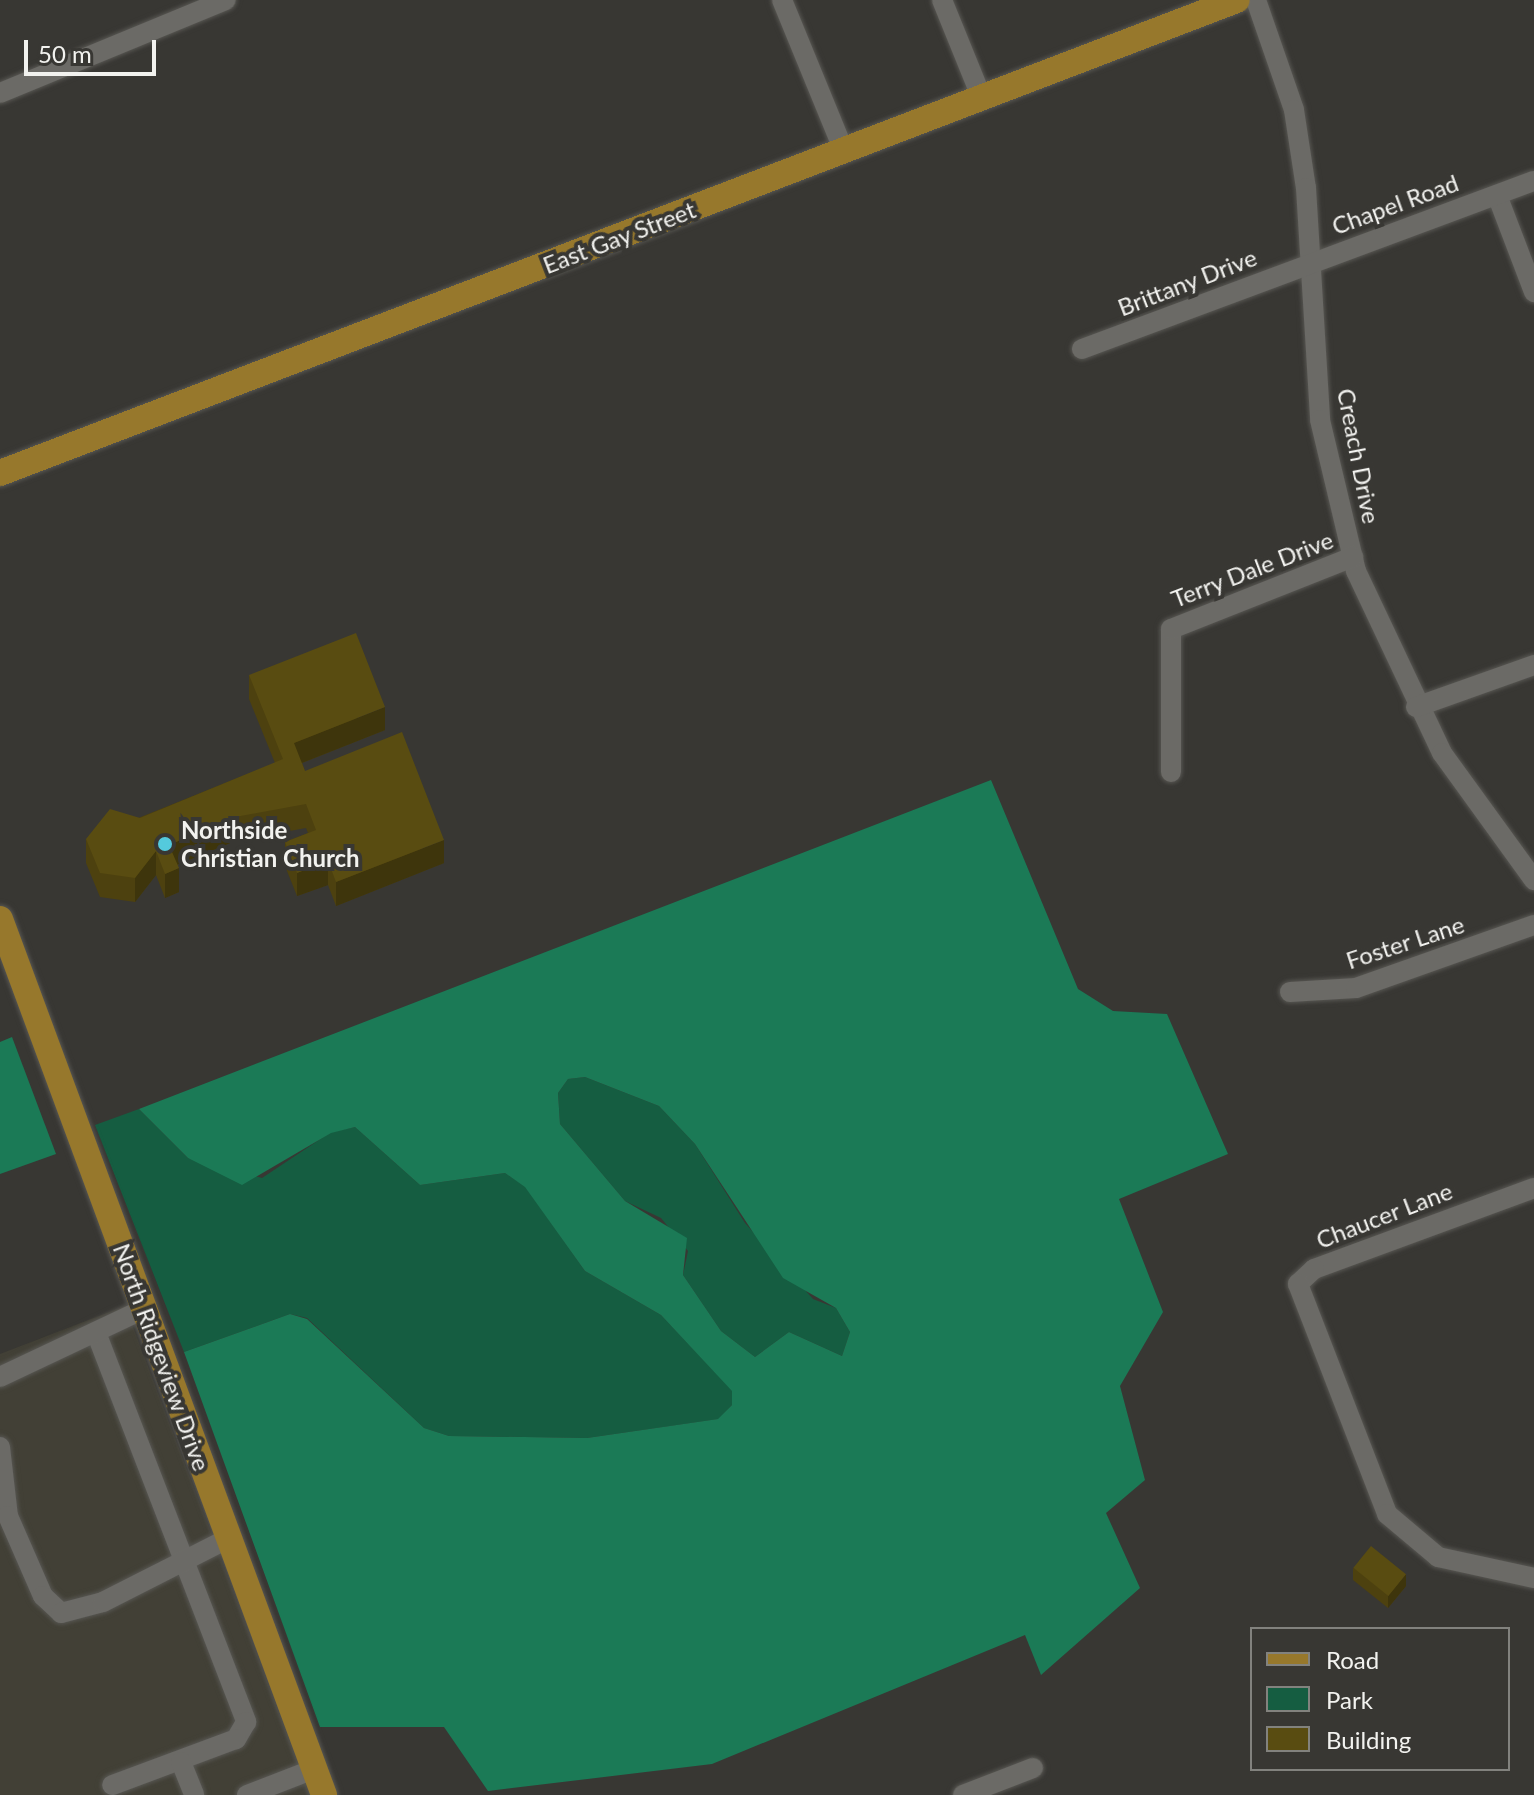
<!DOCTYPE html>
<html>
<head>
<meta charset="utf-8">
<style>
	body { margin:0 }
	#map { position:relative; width:1534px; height:1795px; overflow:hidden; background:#383733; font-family:Lato,sans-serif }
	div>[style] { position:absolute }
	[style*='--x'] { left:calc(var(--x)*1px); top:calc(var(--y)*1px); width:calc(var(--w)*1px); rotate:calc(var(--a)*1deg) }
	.built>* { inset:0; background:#424036 }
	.green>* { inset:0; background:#155d41 }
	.forest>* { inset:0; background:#1b7a56 }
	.roads { filter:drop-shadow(0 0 2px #575652) drop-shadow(0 0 2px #575652) }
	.minor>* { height:20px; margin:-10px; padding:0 10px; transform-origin:10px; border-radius:10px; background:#6b6a66 }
	.major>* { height:26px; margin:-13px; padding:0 13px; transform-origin:13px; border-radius:13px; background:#97782c }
	.wall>* { inset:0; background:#4d410f }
	.shaded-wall>* { inset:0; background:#3e350c }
	.building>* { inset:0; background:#594c11; transform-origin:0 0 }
	.dots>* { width:22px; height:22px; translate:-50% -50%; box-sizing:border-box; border:4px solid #383733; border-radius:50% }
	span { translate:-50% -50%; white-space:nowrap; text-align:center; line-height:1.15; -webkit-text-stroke:8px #383733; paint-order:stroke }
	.street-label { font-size:24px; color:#f2f2ef }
	.poi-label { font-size:24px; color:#f2f2ef; font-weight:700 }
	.left { translate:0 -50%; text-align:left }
	.legend { position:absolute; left:1250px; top:1627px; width:260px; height:144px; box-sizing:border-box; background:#383733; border:2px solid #82827e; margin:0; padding:10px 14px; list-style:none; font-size:24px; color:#f2f2ef }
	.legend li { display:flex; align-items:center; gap:16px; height:40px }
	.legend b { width:40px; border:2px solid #82827e }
	.scale { position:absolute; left:24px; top:40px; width:132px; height:36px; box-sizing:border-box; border:4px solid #f2f2ef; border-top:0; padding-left:10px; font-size:24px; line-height:28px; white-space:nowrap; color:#f2f2ef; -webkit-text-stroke:6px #383733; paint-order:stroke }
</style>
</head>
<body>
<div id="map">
	<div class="built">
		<div style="clip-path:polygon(125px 1306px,310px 1795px,0 1795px,0 1354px)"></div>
	</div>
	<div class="green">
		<div style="clip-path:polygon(585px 1077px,659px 1106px,695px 1144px,745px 1223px,813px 1299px,836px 1308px,850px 1332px,842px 1356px,789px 1332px,755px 1357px,721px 1331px,683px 1275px,688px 1251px,661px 1218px,625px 1201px,560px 1124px,558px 1093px,568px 1079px)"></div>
		<div style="clip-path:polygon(139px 1109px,188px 1158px,262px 1178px,331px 1132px,355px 1127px,420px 1185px,505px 1173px,525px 1186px,585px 1271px,661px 1315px,732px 1390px,732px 1405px,719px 1419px,587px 1438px,449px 1436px,424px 1428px,307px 1318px,290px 1314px,184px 1352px,95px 1125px)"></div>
	</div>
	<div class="forest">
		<div style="clip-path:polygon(evenodd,991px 780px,1078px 989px,1113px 1011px,1167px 1014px,1228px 1154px,1119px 1199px,1163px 1312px,1120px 1386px,1145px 1480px,1106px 1513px,1140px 1588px,1041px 1675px,1025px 1635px,712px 1764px,488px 1791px,444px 1727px,320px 1727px,184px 1352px,290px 1314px,307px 1319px,424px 1428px,449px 1436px,587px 1438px,718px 1419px,732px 1405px,732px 1391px,661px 1315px,585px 1271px,525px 1187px,505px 1173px,420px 1185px,355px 1127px,331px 1133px,242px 1185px,188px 1158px,139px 1109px,991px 780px,585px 1077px,659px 1106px,695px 1144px,783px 1278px,836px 1308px,850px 1332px,842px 1356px,789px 1332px,755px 1357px,721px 1331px,683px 1275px,687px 1238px,625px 1201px,560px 1124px,558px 1093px,568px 1079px,585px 1077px)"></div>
		<div style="clip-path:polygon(12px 1037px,56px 1154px,0 1174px,0 1042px)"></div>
	</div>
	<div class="roads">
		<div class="minor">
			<div style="--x:782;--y:0;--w:161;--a:67.7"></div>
			<div style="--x:942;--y:0;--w:104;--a:67.9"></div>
			<div style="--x:1256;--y:0;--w:116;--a:70.9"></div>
			<div style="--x:1294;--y:110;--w:79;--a:81.3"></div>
			<div style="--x:1306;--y:188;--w:232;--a:86.5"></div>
			<div style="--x:1320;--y:420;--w:155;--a:76.6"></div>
			<div style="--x:1356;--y:571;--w:201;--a:64.7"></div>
			<div style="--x:1442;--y:753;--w:157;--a:54.1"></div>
			<div style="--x:0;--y:93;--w:244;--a:-22.4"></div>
			<div style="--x:1497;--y:195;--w:104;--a:69.1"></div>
			<div style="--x:1082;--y:349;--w:482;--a:-20.4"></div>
			<div style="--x:1416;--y:707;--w:125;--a:-19.6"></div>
			<div style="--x:1171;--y:772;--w:143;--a:-90"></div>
			<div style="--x:1171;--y:629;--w:196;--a:-21.6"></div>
			<div style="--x:1290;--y:992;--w:66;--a:-3.5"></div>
			<div style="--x:1356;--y:988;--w:189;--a:-19.5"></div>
			<div style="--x:1534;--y:1188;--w:234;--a:159.8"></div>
			<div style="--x:1314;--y:1269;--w:22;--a:137"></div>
			<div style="--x:1298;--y:1284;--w:247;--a:68.8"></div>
			<div style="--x:1387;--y:1514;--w:67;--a:40.1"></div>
			<div style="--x:1438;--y:1557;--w:98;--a:12.3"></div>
			<div style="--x:97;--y:1335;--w:415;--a:68.9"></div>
			<div style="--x:246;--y:1722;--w:20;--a:120"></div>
			<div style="--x:236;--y:1739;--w:132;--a:159.6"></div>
			<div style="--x:0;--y:1377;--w:159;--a:-25.3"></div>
			<div style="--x:0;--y:1447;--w:69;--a:83.4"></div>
			<div style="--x:8;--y:1516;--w:87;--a:66.4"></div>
			<div style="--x:43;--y:1596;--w:25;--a:43"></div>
			<div style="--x:61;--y:1613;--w:43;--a:-14.7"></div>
			<div style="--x:103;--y:1602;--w:141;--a:-26.9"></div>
			<div style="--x:181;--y:1762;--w:35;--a:68"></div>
			<div style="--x:247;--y:1795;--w:72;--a:-21.2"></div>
			<div style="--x:963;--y:1795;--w:75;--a:-21.1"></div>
		</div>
		<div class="major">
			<div style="--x:0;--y:473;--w:1324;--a:-20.93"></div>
			<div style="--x:0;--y:919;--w:934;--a:69.7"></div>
		</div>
	</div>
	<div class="wall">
		<div style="clip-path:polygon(249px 675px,385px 730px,302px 763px,305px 771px,444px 863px,336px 906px,328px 885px,297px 896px,285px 866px,285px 842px,308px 833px,306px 828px,235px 841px,177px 865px,179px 892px,165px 898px,156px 875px,135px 902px,100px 897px,86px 863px,86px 839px,275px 763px,249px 699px)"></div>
		<div style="clip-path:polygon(1353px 1568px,1406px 1586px,1388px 1608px,1353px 1580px)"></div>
	</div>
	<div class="shaded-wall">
		<div style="clip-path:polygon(385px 707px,385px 730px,294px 766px,294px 743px)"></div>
		<div style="clip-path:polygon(235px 817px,235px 841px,169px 868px,169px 845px)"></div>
		<div style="clip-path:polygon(444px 840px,444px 863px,336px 906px,336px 882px)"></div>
		<div style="clip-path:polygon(156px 851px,156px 875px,135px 902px,135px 878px)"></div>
		<div style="clip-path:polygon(328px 861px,328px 885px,297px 896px,297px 873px)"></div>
		<div style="clip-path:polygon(179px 868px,179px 892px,165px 898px,165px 874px)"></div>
		<div style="clip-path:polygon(1406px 1574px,1406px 1586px,1388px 1608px,1388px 1596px)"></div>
	</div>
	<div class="building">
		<div style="clip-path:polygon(356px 633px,385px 707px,294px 743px,305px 771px,402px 732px,444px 840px,336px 882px,328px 861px,297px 873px,285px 842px,316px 830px,306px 804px,235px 817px,169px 845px,179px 868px,165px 874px,156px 851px,135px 878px,100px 873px,86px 839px,110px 809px,140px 818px,283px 759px,249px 675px)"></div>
		<div style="left:1371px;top:1546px;width:45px;height:28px;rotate:39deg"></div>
	</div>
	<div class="dots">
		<div style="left:165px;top:844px;background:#54cadd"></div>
	</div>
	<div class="street-label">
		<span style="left:1395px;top:204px;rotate:-20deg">Chapel Road</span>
		<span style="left:619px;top:237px;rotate:-21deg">East Gay Street</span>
		<span style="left:1187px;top:282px;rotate:-21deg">Brittany Drive</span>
		<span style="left:1359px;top:456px;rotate:79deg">Creach Drive</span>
		<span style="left:1252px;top:569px;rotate:-21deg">Terry Dale Drive</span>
		<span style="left:1405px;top:942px;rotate:-18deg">Foster Lane</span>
		<span style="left:1384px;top:1215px;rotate:-21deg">Chaucer Lane</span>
		<span style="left:162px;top:1357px;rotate:70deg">North Ridgeview Drive</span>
	</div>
	<div class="poi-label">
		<span class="left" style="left:181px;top:844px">Northside<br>Christian Church</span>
	</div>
	<ul class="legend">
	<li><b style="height:10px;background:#97782c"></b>Road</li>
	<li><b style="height:22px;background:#155d41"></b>Park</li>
	<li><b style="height:22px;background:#594c11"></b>Building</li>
	</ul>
	<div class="scale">50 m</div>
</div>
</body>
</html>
